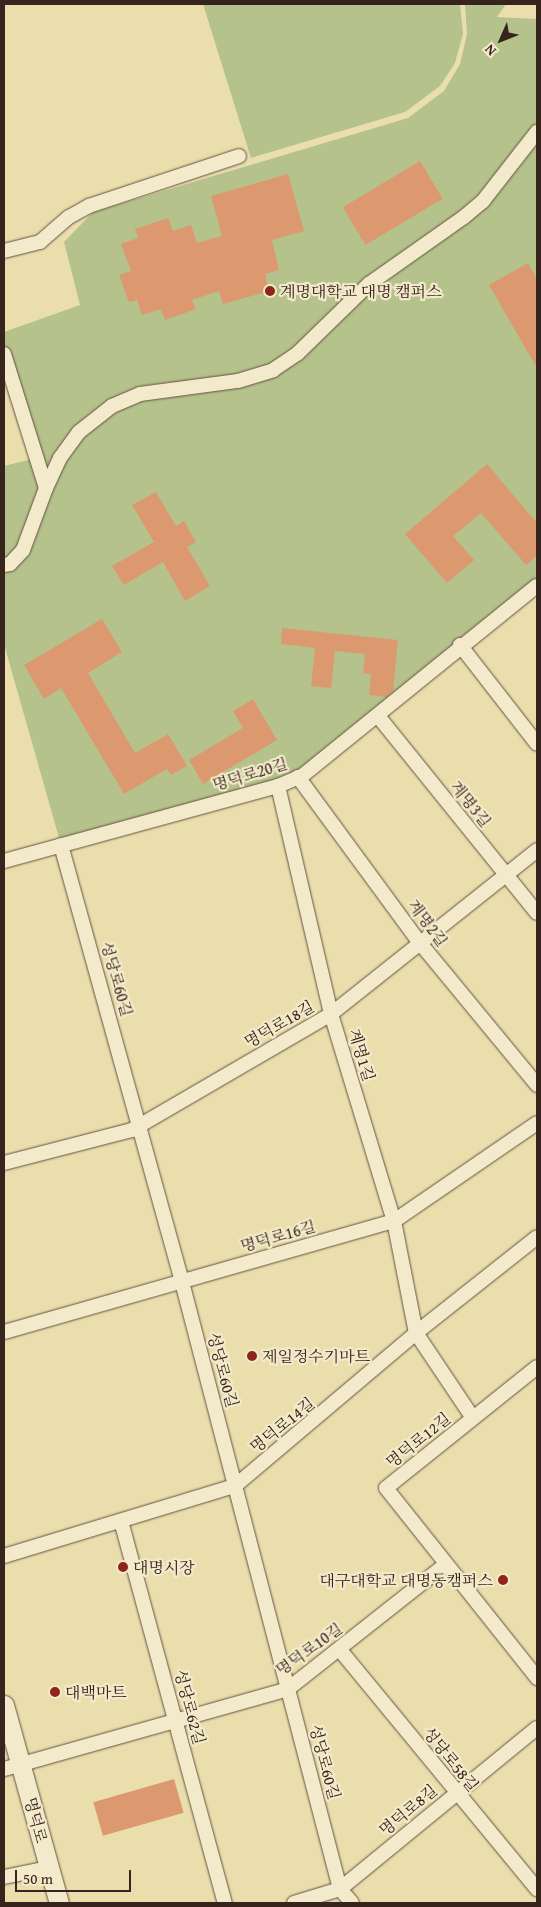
<!DOCTYPE html>
<html>
<head>
<meta charset="utf-8">
<style>
	body { margin:0 }
	#map { position:relative; width:541px; height:1907px; overflow:hidden; background:#ebdead; font-family:"Gentium Book Plus","Noto Serif KR",serif }
	div>[style] { position:absolute }
	[style*='--x'] { left:calc(var(--x)*1px); top:calc(var(--y)*1px); width:calc(var(--w)*1px); rotate:calc(var(--a)*1deg) }
	.green>* { inset:0; background:#b5c28b }
	.building>* { inset:0; background:#dc9970; transform-origin:0 0 }
	.roads { filter:drop-shadow(0 0 1px #645240) drop-shadow(0 0 1px #645240) }
	.minor>* { height:14px; margin:-7px; padding:0 7px; transform-origin:7px; border-radius:7px; background:#f2eaca }
	.secondary>* { height:19px; margin:-9.5px; padding:0 9.5px; transform-origin:9.5px; border-radius:9.5px; background:#f2eaca }
	.dots>* { width:14px; height:14px; translate:-50% -50%; box-sizing:border-box; border:2px solid #f2eaca; border-radius:50% }
	span { translate:-50% -50%; white-space:nowrap; text-align:center; line-height:1.15; -webkit-text-stroke:4.5px #f2eaca; paint-order:stroke }
	.poi-label { font-size:16px; color:#37241c }
	.left { translate:0 -50%; text-align:left }
	.right { translate:-100% -50%; text-align:right }
	.street-label { font-size:16px; color:#37241c }
	.frame { position:absolute; inset:0; border:5px solid #37241c; pointer-events:none }
	.north { position:absolute; left:476px; top:15px; width:50px; height:50px; -webkit-text-stroke:4px #f2eaca; paint-order:stroke; rotate:226deg; font-size:14px; font-weight:700; line-height:20px; text-align:center; color:#37241c }
	.north::after { content:''; display:block; margin:auto; width:18px; height:22px; background:#37241c; clip-path:polygon(50% 0,100% 100%,50% 72%,0 100%) }
	.scale { position:absolute; left:15px; top:1870px; width:116px; height:22px; box-sizing:border-box; border:2px solid #37241c; border-top:0; padding-left:6px; font-size:15px; line-height:18px; white-space:nowrap; color:#37241c; -webkit-text-stroke:4px #f2eaca; paint-order:stroke }
</style>
</head>
<body>
<div id="map">
	<div class="green">
		<div style="clip-path:polygon(203px 4px,460px 4px,463px 34px,455px 63px,440px 86px,405px 112px,251px 158px)"></div>
		<div style="clip-path:polygon(465px 4px,506px 4px,497px 17px,537px 19px,537px 586px,298px 777px,61px 845px,4px 644px,4px 466px,36px 458px,4px 354px,4px 332px,80px 305px,64px 242px,93px 212px,408px 118px,444px 91px,460px 64px,467px 34px)"></div>
	</div>
	<div class="building">
		<div style="left:420px;top:161px;width:44px;height:90px;rotate:59deg"></div>
		<div style="clip-path:polygon(288px 174px,304px 231px,272px 240px,279px 270px,265px 274px,269px 291px,223px 304px,219px 291px,192px 300px,196px 309px,165px 320px,161px 309px,142px 315px,137px 300px,129px 302px,119px 275px,131px 271px,121px 244px,138px 238px,135px 229px,168px 218px,173px 231px,191px 225px,197px 243px,222px 236px,211px 196px)"></div>
		<div style="clip-path:polygon(528px 263px,537px 279px,537px 368px,489px 285px)"></div>
		<div style="clip-path:polygon(487px 464px,537px 523px,537px 556px,526px 565px,481px 513px,453px 536px,474px 560px,447px 583px,405px 534px)"></div>
		<div style="clip-path:polygon(156px 492px,176px 526px,184px 521px,196px 542px,187px 547px,210px 586px,185px 601px,163px 562px,124px 585px,112px 566px,154px 542px,132px 505px)"></div>
		<div style="clip-path:polygon(102px 619px,122px 652px,88px 673px,135px 753px,168px 734px,187px 766px,171px 775px,167px 769px,124px 794px,61px 688px,44px 699px,24px 665px)"></div>
		<div style="clip-path:polygon(282px 628px,398px 640px,393px 691px,386px 697px,369px 695px,371px 674px,363px 673px,365px 654px,335px 651px,331px 688px,311px 686px,315px 648px,281px 644px)"></div>
		<div style="clip-path:polygon(253px 699px,277px 740px,203px 784px,189px 760px,243px 728px,233px 711px)"></div>
		<div style="left:174px;top:1779px;width:35px;height:84px;rotate:74deg"></div>
	</div>
	<div class="roads">
		<div class="minor">
			<div style="--x:4;--y:251;--w:37;--a:-14"></div>
			<div style="--x:40;--y:242;--w:38;--a:-41"></div>
			<div style="--x:69;--y:217;--w:23;--a:-29"></div>
			<div style="--x:89;--y:206;--w:158;--a:-18.4"></div>
			<div style="--x:4;--y:354;--w:140;--a:72.6"></div>
			<div style="--x:4;--y:565;--w:6;--a:-9"></div>
			<div style="--x:10;--y:564;--w:19;--a:-47"></div>
			<div style="--x:23;--y:550;--w:66;--a:-69.6"></div>
			<div style="--x:46;--y:488;--w:33;--a:-65"></div>
			<div style="--x:60;--y:458;--w:32;--a:-54"></div>
			<div style="--x:79;--y:432;--w:42;--a:-38.2"></div>
			<div style="--x:112;--y:406;--w:30;--a:-23"></div>
			<div style="--x:140;--y:394;--w:99;--a:-7.6"></div>
			<div style="--x:238;--y:381;--w:37;--a:-17"></div>
			<div style="--x:273;--y:370;--w:30;--a:-34"></div>
			<div style="--x:298;--y:353;--w:99;--a:-44.2"></div>
			<div style="--x:369;--y:284;--w:116;--a:-35.2"></div>
			<div style="--x:464;--y:217;--w:25;--a:-40"></div>
			<div style="--x:483;--y:201;--w:88;--a:-52"></div>
			<div style="--x:460;--y:645;--w:125;--a:52.1"></div>
			<div style="--x:378;--y:716;--w:253;--a:51.1"></div>
			<div style="--x:298;--y:777;--w:206;--a:53.7"></div>
			<div style="--x:420;--y:943;--w:184;--a:50.5"></div>
			<div style="--x:278;--y:786;--w:234;--a:76.9"></div>
			<div style="--x:331;--y:1014;--w:216;--a:73.1"></div>
			<div style="--x:394;--y:1221;--w:114;--a:78.9"></div>
			<div style="--x:416;--y:1333;--w:102;--a:56.2"></div>
			<div style="--x:61;--y:845;--w:453;--a:74.5"></div>
			<div style="--x:182;--y:1282;--w:627;--a:75.41"></div>
			<div style="--x:340;--y:1889;--w:18;--a:49"></div>
			<div style="--x:4;--y:861;--w:284;--a:-15.3"></div>
			<div style="--x:278;--y:786;--w:26;--a:-23"></div>
			<div style="--x:302;--y:776;--w:302;--a:-39"></div>
			<div style="--x:4;--y:1163;--w:132;--a:-14.5"></div>
			<div style="--x:132;--y:1130;--w:230;--a:-30.2"></div>
			<div style="--x:331;--y:1014;--w:263;--a:-38.5"></div>
			<div style="--x:4;--y:1332;--w:405;--a:-15.9"></div>
			<div style="--x:394;--y:1221;--w:173;--a:-34.4"></div>
			<div style="--x:537;--y:1367;--w:193;--a:141.3"></div>
			<div style="--x:386;--y:1488;--w:243;--a:51.5"></div>
			<div style="--x:121;--y:1521;--w:396;--a:74.8"></div>
			<div style="--x:4;--y:1556;--w:241;--a:-16.9"></div>
			<div style="--x:235;--y:1486;--w:237;--a:-40.2"></div>
			<div style="--x:416;--y:1333;--w:154;--a:-38.4"></div>
			<div style="--x:340;--y:1650;--w:310;--a:50.5"></div>
			<div style="--x:4;--y:1769;--w:295;--a:-15.7"></div>
			<div style="--x:288;--y:1689;--w:201;--a:-38.3"></div>
			<div style="--x:4;--y:1877;--w:46;--a:-11.3"></div>
			<div style="--x:294;--y:1903;--w:48;--a:-16.9"></div>
			<div style="--x:340;--y:1889;--w:254;--a:-39.3"></div>
		</div>
		<div class="secondary">
			<div style="--x:4;--y:1705;--w:205;--a:74.5"></div>
		</div>
	</div>
	<div class="dots">
		<div style="left:270px;top:291px;background:#8f2418"></div>
		<div style="left:252px;top:1356px;background:#8f2418"></div>
		<div style="left:123px;top:1567px;background:#8f2418"></div>
		<div style="left:503px;top:1580px;background:#8f2418"></div>
		<div style="left:55px;top:1692px;background:#8f2418"></div>
	</div>
	<div class="poi-label">
		<span class="left" style="left:280px;top:291px">계명대학교 대명 캠퍼스</span>
		<span class="left" style="left:262px;top:1356px">제일정수기마트</span>
		<span class="left" style="left:133px;top:1567px">대명시장</span>
		<span class="right" style="left:493px;top:1580px">대구대학교 대명동캠퍼스</span>
		<span class="left" style="left:65px;top:1692px">대백마트</span>
	</div>
	<div class="street-label">
		<span style="left:250px;top:774px;rotate:-17deg">명덕로20길</span>
		<span style="left:471px;top:804px;rotate:51deg">계명3길</span>
		<span style="left:428px;top:923px;rotate:53deg">계명2길</span>
		<span style="left:117px;top:979px;rotate:74deg">성당로60길</span>
		<span style="left:279px;top:1024px;rotate:-30deg">명덕로18길</span>
		<span style="left:362px;top:1055px;rotate:73deg">계명1길</span>
		<span style="left:278px;top:1236px;rotate:-16deg">명덕로16길</span>
		<span style="left:223px;top:1370px;rotate:75deg">성당로60길</span>
		<span style="left:282px;top:1425px;rotate:-39deg">명덕로14길</span>
		<span style="left:418px;top:1440px;rotate:-39deg">명덕로12길</span>
		<span style="left:309px;top:1649px;rotate:-36deg">명덕로10길</span>
		<span style="left:190px;top:1707px;rotate:75deg">성당로62길</span>
		<span style="left:451px;top:1759px;rotate:51deg">성당로58길</span>
		<span style="left:325px;top:1762px;rotate:75deg">성당로60길</span>
		<span style="left:408px;top:1810px;rotate:-40deg">명덕로8길</span>
		<span style="left:36px;top:1820px;rotate:75deg">명덕로</span>
	</div>
	<div class="frame"></div>
	<div class="north">N</div>
	<div class="scale">50 m</div>
</div>
</body>
</html>
